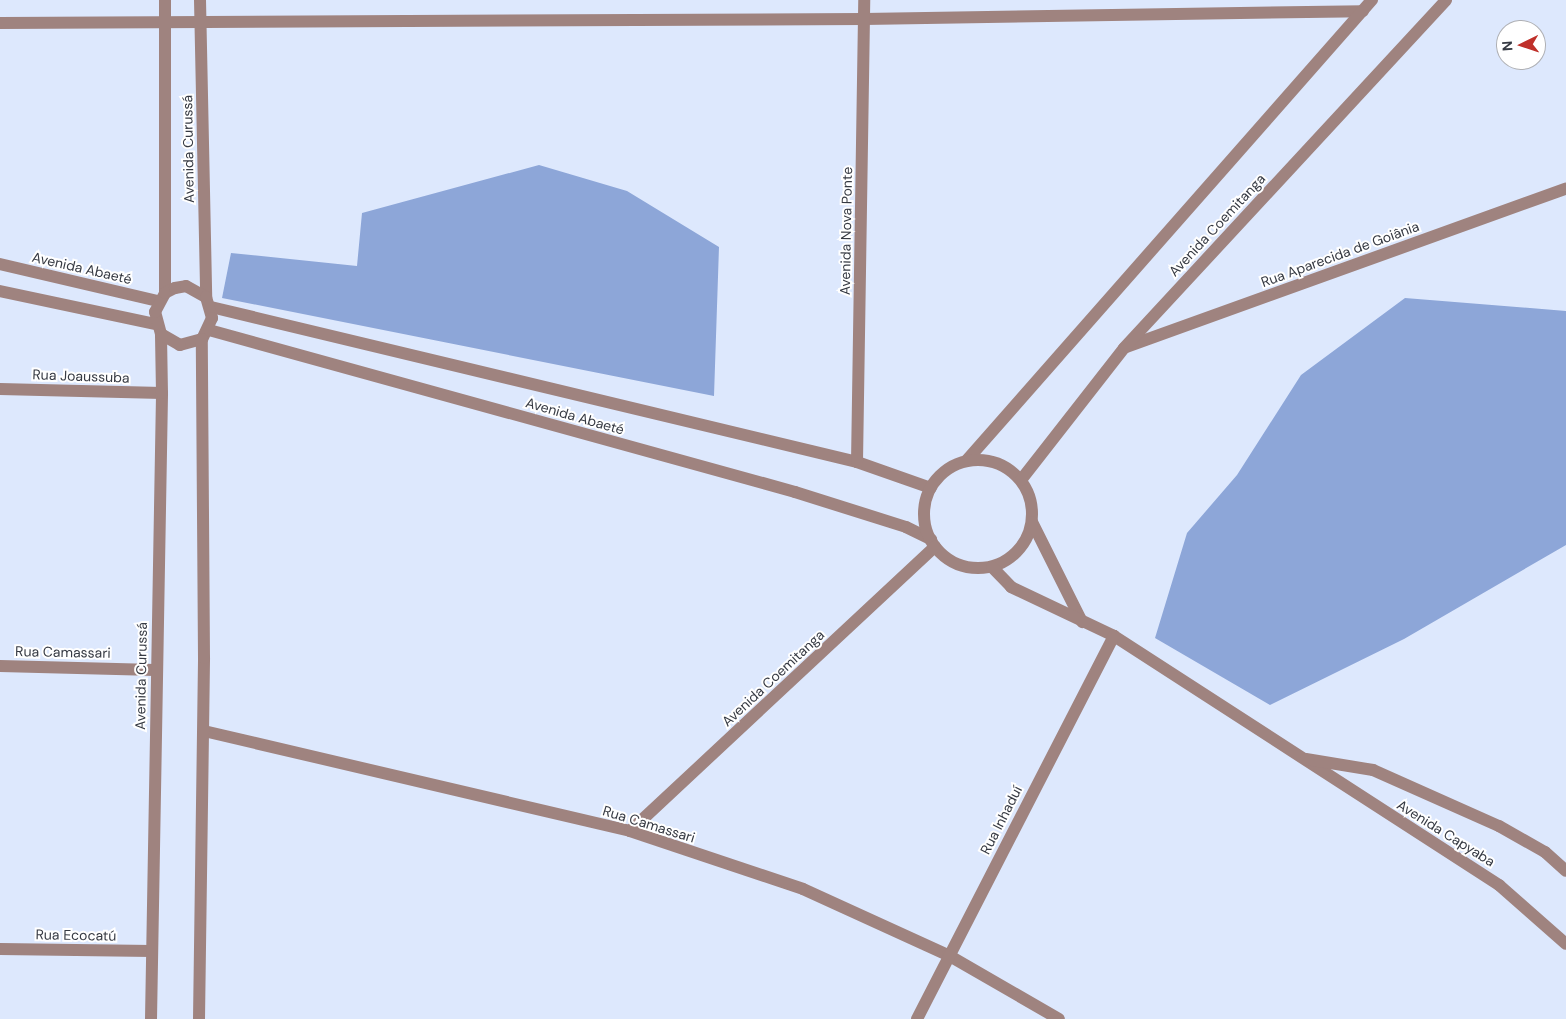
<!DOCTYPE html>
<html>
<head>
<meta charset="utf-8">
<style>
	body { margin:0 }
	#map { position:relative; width:1566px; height:1019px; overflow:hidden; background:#dde8fd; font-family:"DM Sans",sans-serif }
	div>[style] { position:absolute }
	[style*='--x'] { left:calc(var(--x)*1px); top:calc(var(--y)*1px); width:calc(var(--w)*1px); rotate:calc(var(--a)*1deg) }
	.forest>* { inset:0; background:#8da6d8 }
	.minor>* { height:12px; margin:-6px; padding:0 6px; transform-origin:6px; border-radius:6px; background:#9f837f }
	.minor>.ring { margin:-6px; padding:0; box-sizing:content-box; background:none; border:12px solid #9f837f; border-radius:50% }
	span { translate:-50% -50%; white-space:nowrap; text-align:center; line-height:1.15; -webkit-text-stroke:4px #fff; paint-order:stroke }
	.street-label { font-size:14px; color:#363a43 }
	.north { position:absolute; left:1496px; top:20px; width:50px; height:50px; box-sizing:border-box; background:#fff; border:1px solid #afb0b4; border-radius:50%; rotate:266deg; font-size:14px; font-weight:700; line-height:20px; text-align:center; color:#363a43 }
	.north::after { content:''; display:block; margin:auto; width:18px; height:22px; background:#bf302a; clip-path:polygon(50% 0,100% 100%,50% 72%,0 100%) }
</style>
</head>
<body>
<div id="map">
	<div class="forest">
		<div style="clip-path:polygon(539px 165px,627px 191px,719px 247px,714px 396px,222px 298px,231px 253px,357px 266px,362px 213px)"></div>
		<div style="clip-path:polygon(1405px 298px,1566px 311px,1566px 545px,1404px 639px,1270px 705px,1155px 638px,1187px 533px,1237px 475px,1301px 375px)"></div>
	</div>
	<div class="minor">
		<div style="--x:200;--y:0;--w:297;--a:88.8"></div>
		<div style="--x:0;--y:23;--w:864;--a:-0.27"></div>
		<div style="--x:864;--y:19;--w:499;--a:-0.9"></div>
		<div style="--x:0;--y:264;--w:162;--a:13.2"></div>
		<div style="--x:0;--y:291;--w:158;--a:12"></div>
		<div style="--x:165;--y:293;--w:293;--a:-90"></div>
		<div style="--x:211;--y:307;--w:664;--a:13.49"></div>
		<div style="--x:857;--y:462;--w:78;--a:19.4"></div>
		<div style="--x:209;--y:330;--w:608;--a:15.45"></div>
		<div style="--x:795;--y:492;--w:116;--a:17.5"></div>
		<div style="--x:906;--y:527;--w:28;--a:26"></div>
		<div style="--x:1126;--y:347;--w:468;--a:-19.8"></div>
		<div style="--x:0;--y:389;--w:162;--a:1.4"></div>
		<div style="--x:967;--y:460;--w:613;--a:-48.64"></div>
		<div class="ring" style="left:924px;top:460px;width:96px;height:96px"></div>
		<div style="--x:857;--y:462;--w:462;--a:-89.1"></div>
		<div style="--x:1021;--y:480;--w:167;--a:-52"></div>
		<div style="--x:1124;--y:348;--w:474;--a:-47.2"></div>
		<div style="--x:1032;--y:522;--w:112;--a:63.4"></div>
		<div style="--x:992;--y:567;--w:28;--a:46"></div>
		<div style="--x:1011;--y:587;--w:114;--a:25.4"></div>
		<div style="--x:1114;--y:636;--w:459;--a:32.9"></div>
		<div style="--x:1499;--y:885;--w:89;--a:41.4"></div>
		<div style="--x:0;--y:666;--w:155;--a:1.5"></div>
		<div style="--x:204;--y:731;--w:438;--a:13.2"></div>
		<div style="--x:630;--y:831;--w:182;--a:18.5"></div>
		<div style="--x:803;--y:889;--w:159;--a:24.5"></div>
		<div style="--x:948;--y:955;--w:128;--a:30"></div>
		<div style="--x:1306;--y:759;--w:68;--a:9.3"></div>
		<div style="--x:1373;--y:770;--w:138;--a:24"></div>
		<div style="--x:1499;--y:826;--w:53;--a:29.5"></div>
		<div style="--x:1545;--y:852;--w:28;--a:42"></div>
		<div style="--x:630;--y:831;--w:417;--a:-43"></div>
		<div style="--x:0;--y:949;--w:152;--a:0.8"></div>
		<div style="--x:151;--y:1019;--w:626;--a:-88.99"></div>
		<div style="--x:162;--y:393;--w:59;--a:-91"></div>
		<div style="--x:161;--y:334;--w:23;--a:-105"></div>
		<div style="--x:155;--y:312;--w:21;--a:-62"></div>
		<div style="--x:165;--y:293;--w:11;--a:-27"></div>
		<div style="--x:175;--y:288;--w:11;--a:-10"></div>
		<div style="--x:186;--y:286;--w:23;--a:29"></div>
		<div style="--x:206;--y:297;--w:22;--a:74"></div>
		<div style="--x:212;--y:318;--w:23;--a:115"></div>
		<div style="--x:202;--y:339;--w:23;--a:165"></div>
		<div style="--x:180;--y:345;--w:22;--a:-150"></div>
		<div style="--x:199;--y:1019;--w:361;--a:-89.2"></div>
		<div style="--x:204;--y:658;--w:319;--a:-90.4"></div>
		<div style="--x:917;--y:1019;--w:431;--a:-62.8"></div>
	</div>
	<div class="street-label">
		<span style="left:188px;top:149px;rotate:-91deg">Avenida Curussá</span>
		<span style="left:1217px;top:225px;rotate:-47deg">Avenida Coemitanga</span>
		<span style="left:846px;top:231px;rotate:-89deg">Avenida Nova Ponte</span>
		<span style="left:1340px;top:254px;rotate:-20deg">Rua Aparecida de Goiânia</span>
		<span style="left:82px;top:268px;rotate:13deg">Avenida Abaeté</span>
		<span style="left:81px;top:376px;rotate:2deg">Rua Joaussuba</span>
		<span style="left:575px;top:416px;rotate:16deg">Avenida Abaeté</span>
		<span style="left:63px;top:652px;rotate:1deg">Rua Camassari</span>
		<span style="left:141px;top:676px;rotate:-89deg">Avenida Curussá</span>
		<span style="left:773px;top:678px;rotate:-43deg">Avenida Coemitanga</span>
		<span style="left:1001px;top:820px;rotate:-63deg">Rua Inhaduí</span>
		<span style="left:649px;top:824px;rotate:17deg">Rua Camassari</span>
		<span style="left:1446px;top:833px;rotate:32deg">Avenida Capyaba</span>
		<span style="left:76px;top:935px;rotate:1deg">Rua Ecocatú</span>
	</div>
	<div class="north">N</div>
</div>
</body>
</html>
